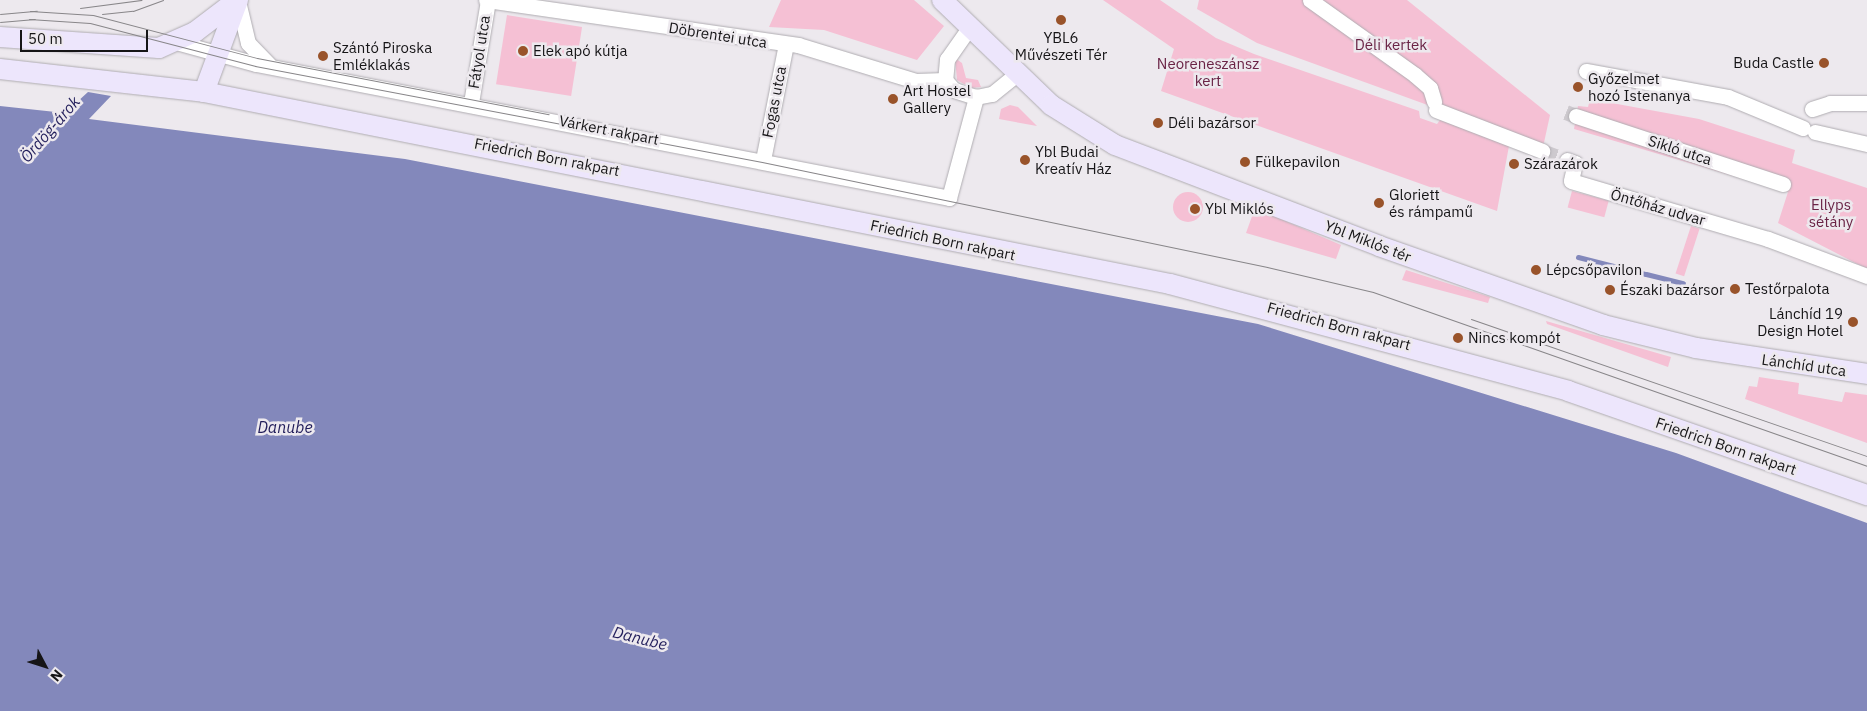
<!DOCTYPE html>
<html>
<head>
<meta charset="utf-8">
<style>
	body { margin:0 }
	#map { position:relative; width:1867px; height:711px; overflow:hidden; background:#ede9ee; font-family:"IBM Plex Sans",sans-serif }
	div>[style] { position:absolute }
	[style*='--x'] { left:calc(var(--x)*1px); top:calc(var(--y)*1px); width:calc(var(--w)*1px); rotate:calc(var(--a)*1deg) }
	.green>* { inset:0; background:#f5c0d4; transform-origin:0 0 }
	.round { border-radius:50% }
	.water>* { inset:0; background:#8388bb }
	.stream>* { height:5px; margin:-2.5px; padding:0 2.5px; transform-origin:2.5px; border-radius:2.5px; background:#8388bb }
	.street-tunnel>* { height:15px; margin-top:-7.5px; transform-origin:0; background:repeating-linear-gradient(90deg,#cdc9ce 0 15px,transparent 0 23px) }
	.roads { filter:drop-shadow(0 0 1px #afacb1) drop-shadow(0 0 1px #afacb1) }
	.street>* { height:15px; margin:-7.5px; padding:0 7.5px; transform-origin:7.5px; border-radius:7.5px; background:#fff }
	.secondary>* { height:20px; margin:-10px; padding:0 10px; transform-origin:10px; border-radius:10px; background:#ede6fc }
	.tram>* { height:1px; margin:-0.5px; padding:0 0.5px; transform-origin:0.5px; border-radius:0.5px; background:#888689 }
	.dots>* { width:14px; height:14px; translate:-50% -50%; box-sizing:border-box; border:2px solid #ede9ee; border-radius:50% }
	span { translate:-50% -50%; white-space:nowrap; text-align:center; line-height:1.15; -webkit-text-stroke:5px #ede9ee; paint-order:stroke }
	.street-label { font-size:15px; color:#161517 }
	.poi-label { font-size:15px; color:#161517 }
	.left { translate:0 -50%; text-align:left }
	.right { translate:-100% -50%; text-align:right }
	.park-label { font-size:15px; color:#6a2446 }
	.water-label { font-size:16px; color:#221e5b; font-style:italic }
	.north { position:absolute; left:20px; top:641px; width:50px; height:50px; -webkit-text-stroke:4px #ede9ee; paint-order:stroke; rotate:130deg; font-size:14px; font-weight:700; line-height:20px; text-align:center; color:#161517 }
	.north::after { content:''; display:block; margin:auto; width:18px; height:22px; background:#161517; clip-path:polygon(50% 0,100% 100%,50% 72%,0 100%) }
	.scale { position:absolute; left:20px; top:30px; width:128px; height:22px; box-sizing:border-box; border:2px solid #161517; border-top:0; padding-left:6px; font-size:15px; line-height:18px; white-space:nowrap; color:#161517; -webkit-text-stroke:4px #ede9ee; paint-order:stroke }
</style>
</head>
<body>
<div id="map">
	<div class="green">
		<div style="clip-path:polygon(781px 0,914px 0,944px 26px,917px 60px,824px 30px,769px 27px)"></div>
		<div style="clip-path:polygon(1103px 0,1160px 0,1216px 38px,1254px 54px,1419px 111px,1420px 118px,1437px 124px,1440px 120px,1509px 146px,1497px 211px,1161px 91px,1174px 49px)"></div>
		<div style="clip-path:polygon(1199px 0,1407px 0,1550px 115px,1543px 147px,1257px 43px,1197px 9px)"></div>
		<div style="left:507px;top:15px;width:76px;height:70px;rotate:9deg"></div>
		<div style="clip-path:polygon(955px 58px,962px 63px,966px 78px,978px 80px,981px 87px,971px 88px,957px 80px)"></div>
		<div style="clip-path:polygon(1590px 99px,1699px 119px,1795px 150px,1792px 163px,1867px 188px,1867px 269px,1778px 223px,1788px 192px,1574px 129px,1578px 106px,1588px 107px)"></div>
		<div style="clip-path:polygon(1010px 105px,1018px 107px,1037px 126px,999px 119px,1001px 109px)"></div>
		<div style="left:1572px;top:191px;width:38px;height:17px;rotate:15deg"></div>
		<div class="round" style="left:1173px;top:192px;width:30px;height:30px"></div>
		<div style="clip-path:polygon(1255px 208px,1341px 245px,1336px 259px,1246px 233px)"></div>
		<div style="left:1691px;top:226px;width:9px;height:50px;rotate:18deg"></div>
		<div style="clip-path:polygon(1406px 270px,1490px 297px,1488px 303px,1402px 280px)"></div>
		<div style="clip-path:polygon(1546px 321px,1671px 357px,1668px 367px,1547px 324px)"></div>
		<div style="clip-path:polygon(1759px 377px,1799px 383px,1798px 394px,1842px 402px,1845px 392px,1867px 395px,1867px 443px,1745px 399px,1749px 386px,1757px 387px)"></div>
	</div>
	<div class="water">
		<div style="clip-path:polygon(88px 92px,111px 96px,89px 119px,405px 159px,1258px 324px,1676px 453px,1867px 523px,1867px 711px,0 711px,0 106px,65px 113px)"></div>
	</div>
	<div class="stream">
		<div style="--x:1578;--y:257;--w:69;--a:14.2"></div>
		<div style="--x:1646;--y:274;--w:38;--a:14"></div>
	</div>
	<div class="street-tunnel">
		<div style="--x:1566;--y:112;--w:11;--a:22"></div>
		<div style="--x:1542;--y:151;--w:27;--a:20"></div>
	</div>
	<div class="roads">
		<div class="street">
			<div style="--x:486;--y:0;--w:315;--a:8.2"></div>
			<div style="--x:798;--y:45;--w:123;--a:17"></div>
			<div style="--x:916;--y:81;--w:29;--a:-2"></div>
			<div style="--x:1310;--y:0;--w:129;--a:35.5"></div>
			<div style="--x:1415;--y:75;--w:20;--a:41"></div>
			<div style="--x:1430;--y:88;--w:14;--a:73"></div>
			<div style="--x:238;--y:1;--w:43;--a:76.6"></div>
			<div style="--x:248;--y:43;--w:30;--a:46"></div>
			<div style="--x:969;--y:28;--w:38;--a:125"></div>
			<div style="--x:947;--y:59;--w:21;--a:95"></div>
			<div style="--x:945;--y:80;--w:13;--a:48"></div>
			<div style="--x:954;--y:90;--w:23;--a:18"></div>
			<div style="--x:976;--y:97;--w:16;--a:-11"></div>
			<div style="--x:992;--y:94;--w:32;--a:-39"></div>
			<div style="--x:176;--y:42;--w:83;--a:15.4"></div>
			<div style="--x:256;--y:64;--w:706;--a:10.94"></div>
			<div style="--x:949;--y:198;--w:105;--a:-75"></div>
			<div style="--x:1586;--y:71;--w:144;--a:10.4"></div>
			<div style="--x:1728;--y:97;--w:81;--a:22.5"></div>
			<div style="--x:471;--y:103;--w:104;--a:-80.6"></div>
			<div style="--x:1812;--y:109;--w:19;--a:-18"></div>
			<div style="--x:1830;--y:103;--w:37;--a:0"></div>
			<div style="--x:1436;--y:110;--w:114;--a:21.1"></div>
			<div style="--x:1576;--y:116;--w:218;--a:18.2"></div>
			<div style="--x:1815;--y:132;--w:53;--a:13"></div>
			<div style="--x:763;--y:160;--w:118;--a:-78.8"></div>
			<div style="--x:1567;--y:160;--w:9;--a:21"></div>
			<div style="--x:1575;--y:163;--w:18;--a:103"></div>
			<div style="--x:1571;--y:181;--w:205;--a:16.4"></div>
			<div style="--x:1768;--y:239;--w:106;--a:20.5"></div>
		</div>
		<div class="secondary">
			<div style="--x:942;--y:0;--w:151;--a:43.9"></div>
			<div style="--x:1051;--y:105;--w:75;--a:32"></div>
			<div style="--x:1115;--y:145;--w:283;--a:20.9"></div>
			<div style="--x:1379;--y:246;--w:238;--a:19.4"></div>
			<div style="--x:1603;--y:325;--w:96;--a:13.9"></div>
			<div style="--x:1696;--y:348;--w:173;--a:8.6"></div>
			<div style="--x:0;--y:37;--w:159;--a:4"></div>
			<div style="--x:159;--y:48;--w:39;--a:-24"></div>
			<div style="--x:195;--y:32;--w:53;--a:-37.3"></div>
			<div style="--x:0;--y:69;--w:205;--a:6.4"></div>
			<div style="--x:204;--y:92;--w:985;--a:11.24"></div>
			<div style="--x:1170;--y:284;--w:412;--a:15"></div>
			<div style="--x:1568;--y:391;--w:317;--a:19.2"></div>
			<div style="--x:204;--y:92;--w:98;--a:-69.7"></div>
		</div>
	</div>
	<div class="tram">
		<div style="--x:80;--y:8;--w:62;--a:-7.5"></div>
		<div style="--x:30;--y:11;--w:63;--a:3.6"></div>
		<div style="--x:93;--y:15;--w:170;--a:14.7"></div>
		<div style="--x:257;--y:58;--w:297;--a:10.9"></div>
		<div style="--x:0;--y:14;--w:37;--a:-5"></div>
		<div style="--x:102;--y:14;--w:31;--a:-6"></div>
		<div style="--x:133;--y:11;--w:32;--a:-20"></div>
		<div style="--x:29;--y:19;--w:61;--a:3.8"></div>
		<div style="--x:90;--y:23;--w:171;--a:14.6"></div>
		<div style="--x:255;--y:66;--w:516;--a:10.72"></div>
		<div style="--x:762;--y:162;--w:516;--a:11.75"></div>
		<div style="--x:1267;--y:267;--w:109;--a:13.3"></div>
		<div style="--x:1373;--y:292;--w:524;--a:19.4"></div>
		<div style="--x:0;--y:22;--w:35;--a:-5"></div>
		<div style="--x:1471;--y:319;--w:419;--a:19.1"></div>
	</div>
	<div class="dots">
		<div style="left:1061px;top:20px;background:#99532a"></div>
		<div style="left:523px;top:51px;background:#99532a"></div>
		<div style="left:323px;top:56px;background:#99532a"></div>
		<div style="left:1824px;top:63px;background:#99532a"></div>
		<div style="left:1578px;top:87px;background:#99532a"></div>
		<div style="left:893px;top:99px;background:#99532a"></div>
		<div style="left:1158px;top:123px;background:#99532a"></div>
		<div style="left:1025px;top:160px;background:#99532a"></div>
		<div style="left:1245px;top:162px;background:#99532a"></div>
		<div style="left:1514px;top:164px;background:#99532a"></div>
		<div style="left:1379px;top:203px;background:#99532a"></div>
		<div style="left:1195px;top:209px;background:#99532a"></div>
		<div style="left:1536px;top:270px;background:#99532a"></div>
		<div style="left:1735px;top:289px;background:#99532a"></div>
		<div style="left:1610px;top:290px;background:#99532a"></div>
		<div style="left:1853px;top:322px;background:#99532a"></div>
		<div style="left:1458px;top:338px;background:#99532a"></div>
	</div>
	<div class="street-label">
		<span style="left:718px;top:35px;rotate:9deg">Döbrentei utca</span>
		<span style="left:479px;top:52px;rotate:-81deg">Fátyol utca</span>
		<span style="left:774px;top:102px;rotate:-79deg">Fogas utca</span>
		<span style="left:609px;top:130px;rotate:11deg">Várkert rakpart</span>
		<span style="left:1680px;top:150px;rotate:18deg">Sikló utca</span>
		<span style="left:547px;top:157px;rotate:11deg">Friedrich Born rakpart</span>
		<span style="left:1658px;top:207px;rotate:16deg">Öntőház udvar</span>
		<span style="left:943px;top:240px;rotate:12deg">Friedrich Born rakpart</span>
		<span style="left:1368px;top:241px;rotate:21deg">Ybl Miklós tér</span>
		<span style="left:1339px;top:326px;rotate:15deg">Friedrich Born rakpart</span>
		<span style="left:1804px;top:365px;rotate:8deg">Lánchíd utca</span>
		<span style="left:1726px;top:446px;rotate:19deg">Friedrich Born rakpart</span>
	</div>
	<div class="poi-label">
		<span style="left:1061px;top:46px">YBL6<br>Művészeti Tér</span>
		<span class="left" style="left:333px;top:56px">Szántó Piroska<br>Emléklakás</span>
		<span class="left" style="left:533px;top:51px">Elek apó kútja</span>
		<span class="right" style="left:1814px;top:63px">Buda Castle</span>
		<span class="left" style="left:1588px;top:87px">Győzelmet<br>hozó Istenanya</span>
		<span class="left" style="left:903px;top:99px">Art Hostel<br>Gallery</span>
		<span class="left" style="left:1168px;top:123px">Déli bazársor</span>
		<span class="left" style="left:1035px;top:160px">Ybl Budai<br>Kreatív Ház</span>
		<span class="left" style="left:1255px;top:162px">Fülkepavilon</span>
		<span class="left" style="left:1524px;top:164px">Szárazárok</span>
		<span class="left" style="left:1389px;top:203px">Gloriett<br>és rámpamű</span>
		<span class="left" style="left:1205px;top:209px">Ybl Miklós</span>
		<span class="left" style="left:1546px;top:270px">Lépcsőpavilon</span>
		<span class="left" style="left:1745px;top:289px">Testőrpalota</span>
		<span class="left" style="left:1620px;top:290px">Északi bazársor</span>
		<span class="right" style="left:1843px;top:322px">Lánchíd 19<br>Design Hotel</span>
		<span class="left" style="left:1468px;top:338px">Nincs kompót</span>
	</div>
	<div class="park-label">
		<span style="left:1391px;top:45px">Déli kertek</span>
		<span style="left:1208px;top:72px">Neoreneszánsz<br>kert</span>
		<span style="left:1831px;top:213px">Ellyps<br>sétány</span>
	</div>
	<div class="water-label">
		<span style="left:50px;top:129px;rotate:-49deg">Ördög-árok</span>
		<span style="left:285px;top:427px">Danube</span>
		<span style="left:640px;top:638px;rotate:14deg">Danube</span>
	</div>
	<div class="north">N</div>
	<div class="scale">50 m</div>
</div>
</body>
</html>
